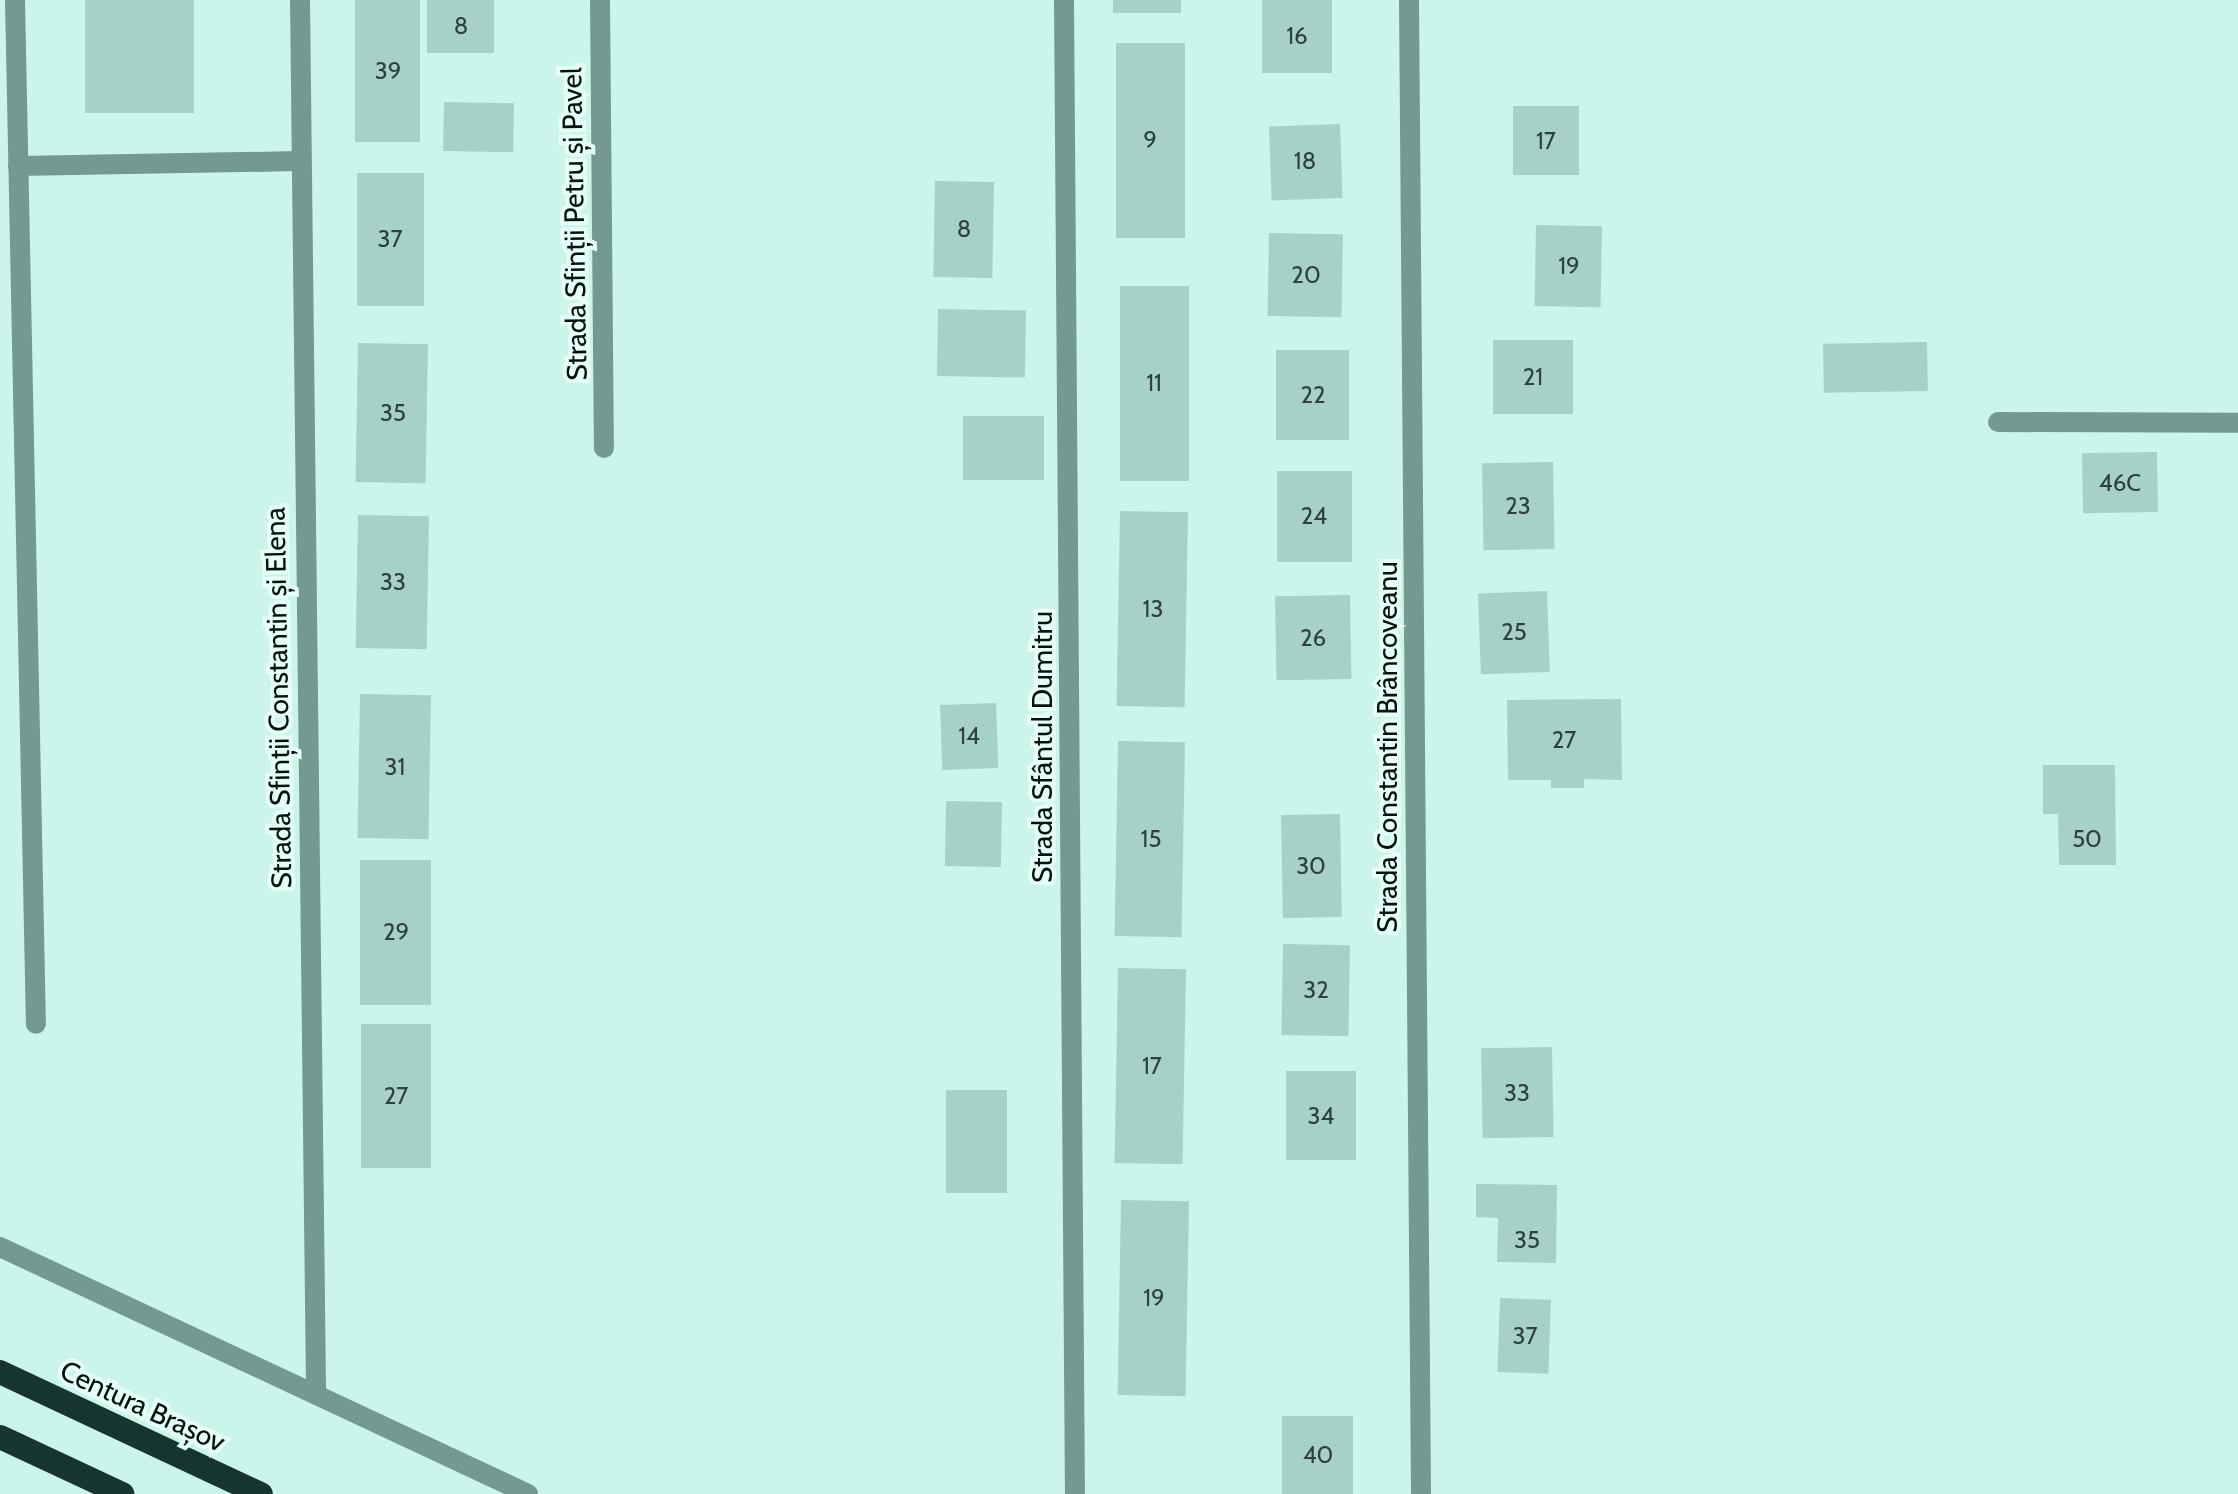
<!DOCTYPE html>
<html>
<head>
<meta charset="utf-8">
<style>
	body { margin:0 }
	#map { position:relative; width:2238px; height:1494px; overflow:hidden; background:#cbf5eb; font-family:Cabin,sans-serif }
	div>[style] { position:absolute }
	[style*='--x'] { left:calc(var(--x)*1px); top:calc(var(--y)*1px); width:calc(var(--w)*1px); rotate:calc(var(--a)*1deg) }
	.building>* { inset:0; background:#a7d1c7; transform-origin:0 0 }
	.minor>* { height:20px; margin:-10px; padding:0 10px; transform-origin:10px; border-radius:10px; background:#749990 }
	.highway>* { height:24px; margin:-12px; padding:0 12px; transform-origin:12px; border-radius:12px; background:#16352f }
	span { translate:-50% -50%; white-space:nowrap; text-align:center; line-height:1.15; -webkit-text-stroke:8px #e5fef8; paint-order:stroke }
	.number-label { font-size:24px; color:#2d423d }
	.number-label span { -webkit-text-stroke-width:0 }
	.street-label { font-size:28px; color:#04120f }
</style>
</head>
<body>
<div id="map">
	<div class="building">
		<div style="left:85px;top:0;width:109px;height:113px"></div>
		<div style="left:355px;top:0;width:65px;height:142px"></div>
		<div style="left:427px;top:0;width:67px;height:53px"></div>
		<div style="left:1113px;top:0;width:68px;height:13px"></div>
		<div style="left:1262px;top:0;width:70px;height:73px"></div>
		<div style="left:1116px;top:43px;width:69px;height:195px"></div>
		<div style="left:444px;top:102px;width:70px;height:49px;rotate:1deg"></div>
		<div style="left:1513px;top:106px;width:66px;height:69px"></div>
		<div style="left:1340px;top:124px;width:74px;height:71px;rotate:88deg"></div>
		<div style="left:357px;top:173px;width:67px;height:133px"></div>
		<div style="left:935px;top:181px;width:59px;height:96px;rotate:1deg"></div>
		<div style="left:1536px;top:225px;width:66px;height:81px;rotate:1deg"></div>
		<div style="left:1269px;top:233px;width:74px;height:83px;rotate:1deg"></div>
		<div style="left:1120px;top:286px;width:69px;height:195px"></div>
		<div style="left:938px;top:309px;width:88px;height:67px;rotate:1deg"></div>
		<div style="left:1493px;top:340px;width:80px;height:74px"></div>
		<div style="left:1927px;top:342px;width:49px;height:104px;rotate:89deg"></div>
		<div style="left:358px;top:343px;width:70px;height:139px;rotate:1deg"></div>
		<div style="left:1276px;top:350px;width:73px;height:90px"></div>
		<div style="left:963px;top:416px;width:81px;height:64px"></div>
		<div style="left:2157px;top:452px;width:60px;height:75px;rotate:89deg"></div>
		<div style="left:1553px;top:462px;width:87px;height:71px;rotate:89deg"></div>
		<div style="left:1277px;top:471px;width:75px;height:91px"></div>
		<div style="left:1120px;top:511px;width:68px;height:195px;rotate:1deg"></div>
		<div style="left:358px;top:515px;width:71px;height:133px;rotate:1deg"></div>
		<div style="left:1547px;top:591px;width:81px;height:69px;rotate:88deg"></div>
		<div style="left:1350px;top:595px;width:84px;height:75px;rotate:89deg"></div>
		<div style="left:360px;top:694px;width:71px;height:144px;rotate:1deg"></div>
		<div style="clip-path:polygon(1621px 699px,1622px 780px,1584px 779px,1584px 788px,1551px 788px,1551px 780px,1508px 780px,1507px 700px)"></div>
		<div style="left:996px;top:703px;width:65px;height:56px;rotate:88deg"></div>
		<div style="left:1118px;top:741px;width:67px;height:195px;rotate:1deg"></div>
		<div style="clip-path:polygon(2043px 765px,2115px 765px,2116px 865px,2059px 865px,2058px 814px,2043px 814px)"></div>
		<div style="left:946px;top:801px;width:56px;height:65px;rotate:1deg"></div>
		<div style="left:1340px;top:814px;width:103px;height:59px;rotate:89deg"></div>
		<div style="left:431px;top:860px;width:145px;height:71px;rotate:90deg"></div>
		<div style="left:1283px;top:944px;width:67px;height:91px;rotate:1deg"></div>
		<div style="left:1118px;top:968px;width:68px;height:195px;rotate:1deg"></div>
		<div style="left:361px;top:1024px;width:70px;height:144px"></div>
		<div style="left:1552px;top:1047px;width:90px;height:71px;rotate:89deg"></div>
		<div style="left:1286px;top:1071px;width:70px;height:89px"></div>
		<div style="left:946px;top:1090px;width:61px;height:103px"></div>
		<div style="clip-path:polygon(1476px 1184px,1557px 1185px,1556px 1263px,1497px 1262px,1498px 1218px,1476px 1217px)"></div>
		<div style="left:1121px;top:1200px;width:68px;height:195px;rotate:1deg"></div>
		<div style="left:1500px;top:1298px;width:51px;height:74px;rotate:2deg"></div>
		<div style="left:1282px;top:1416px;width:71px;height:78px"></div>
	</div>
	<div class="minor">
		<div style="--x:15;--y:0;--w:1024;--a:88.83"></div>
		<div style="--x:300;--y:0;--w:1395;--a:89.34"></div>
		<div style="--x:600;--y:0;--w:448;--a:89.5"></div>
		<div style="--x:1064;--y:0;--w:1494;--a:89.58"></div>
		<div style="--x:1409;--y:0;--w:1494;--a:89.54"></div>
		<div style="--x:18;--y:166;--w:280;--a:-1"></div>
		<div style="--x:1998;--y:422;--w:240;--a:0.2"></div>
		<div style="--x:0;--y:1247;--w:583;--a:25.07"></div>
	</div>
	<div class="highway">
		<div style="--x:0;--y:1372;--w:288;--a:25.1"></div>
		<div style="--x:0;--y:1437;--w:135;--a:25"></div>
	</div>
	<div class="number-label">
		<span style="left:461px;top:26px">8</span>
		<span style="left:1297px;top:36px">16</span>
		<span style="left:388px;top:71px">39</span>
		<span style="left:1150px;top:140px">9</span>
		<span style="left:1546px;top:141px">17</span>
		<span style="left:1305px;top:161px">18</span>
		<span style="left:964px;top:229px">8</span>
		<span style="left:390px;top:239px">37</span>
		<span style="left:1569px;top:266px">19</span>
		<span style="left:1306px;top:275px">20</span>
		<span style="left:1533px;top:377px">21</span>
		<span style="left:1154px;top:383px">11</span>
		<span style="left:1313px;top:395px">22</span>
		<span style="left:393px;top:413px">35</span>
		<span style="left:2120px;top:483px">46C</span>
		<span style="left:1518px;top:506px">23</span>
		<span style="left:1314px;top:516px">24</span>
		<span style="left:393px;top:582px">33</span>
		<span style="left:1153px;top:609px">13</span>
		<span style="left:1514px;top:632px">25</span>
		<span style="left:1313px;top:638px">26</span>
		<span style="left:969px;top:736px">14</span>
		<span style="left:1564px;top:740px">27</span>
		<span style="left:395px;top:767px">31</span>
		<span style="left:1151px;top:839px">15</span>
		<span style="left:2087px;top:839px">50</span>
		<span style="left:1311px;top:866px">30</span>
		<span style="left:396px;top:932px">29</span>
		<span style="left:1316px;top:990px">32</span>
		<span style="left:1152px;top:1066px">17</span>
		<span style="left:1517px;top:1093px">33</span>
		<span style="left:396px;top:1096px">27</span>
		<span style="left:1321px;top:1116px">34</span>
		<span style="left:1527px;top:1240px">35</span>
		<span style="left:1154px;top:1298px">19</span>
		<span style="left:1525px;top:1336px">37</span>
		<span style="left:1318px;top:1455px">40</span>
	</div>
	<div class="street-label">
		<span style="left:574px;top:224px;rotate:-91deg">Strada Sfinții Petru și Pavel</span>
		<span style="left:278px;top:698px;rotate:-91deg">Strada Sfinții Constantin și Elena</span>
		<span style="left:1042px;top:747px;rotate:-90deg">Strada Sfântul Dumitru</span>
		<span style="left:1387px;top:747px;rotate:-90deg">Strada Constantin Brâncoveanu</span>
		<span style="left:143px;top:1406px;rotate:25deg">Centura Brașov</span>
	</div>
</div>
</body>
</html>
